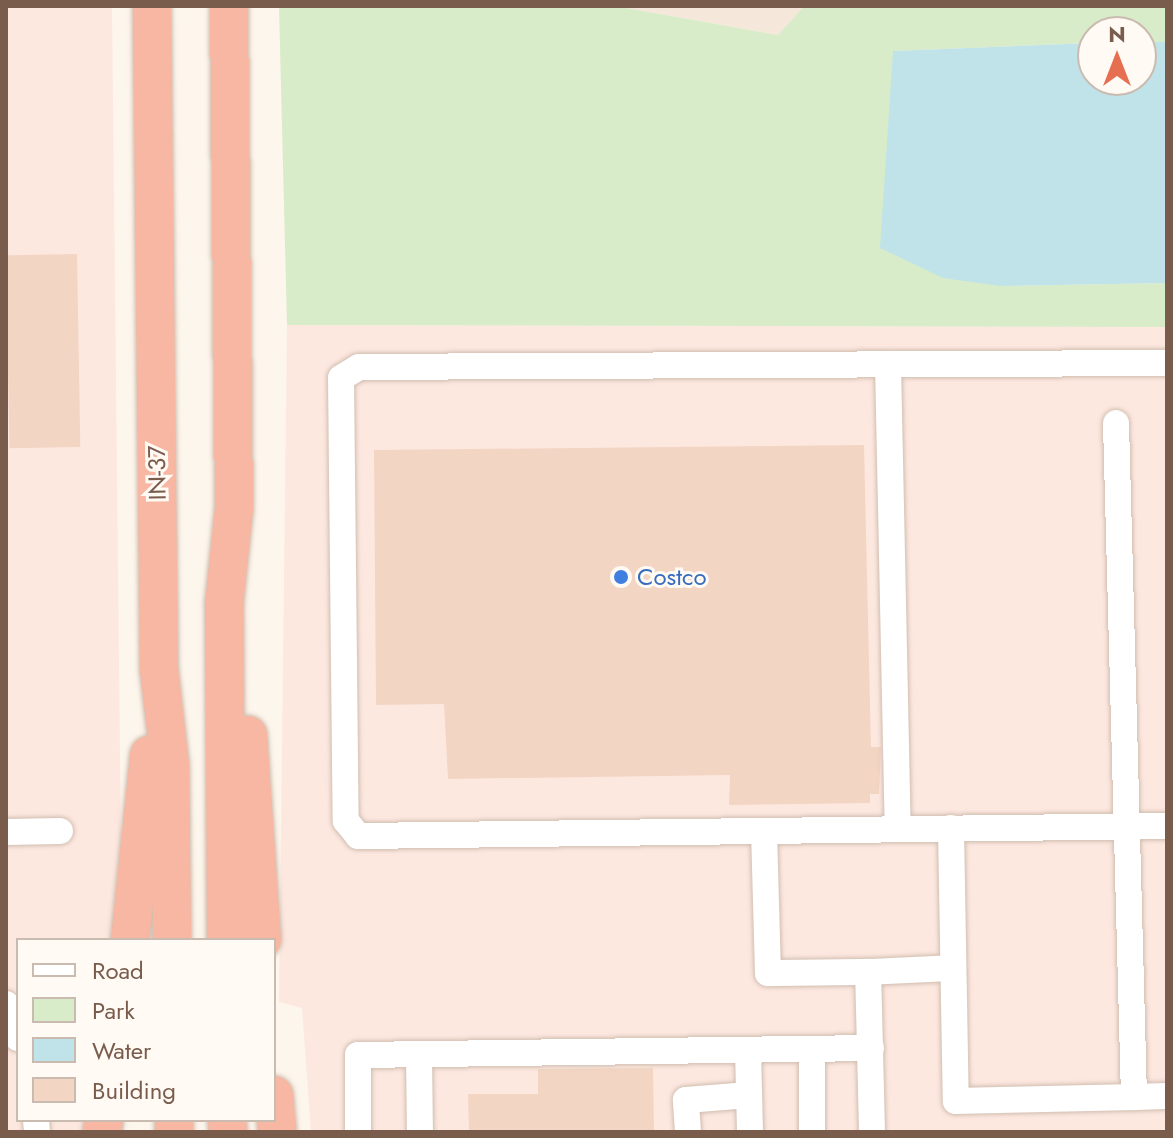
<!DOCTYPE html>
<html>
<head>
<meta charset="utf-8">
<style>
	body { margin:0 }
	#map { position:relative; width:1173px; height:1138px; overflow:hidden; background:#fdf6ec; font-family:Jost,sans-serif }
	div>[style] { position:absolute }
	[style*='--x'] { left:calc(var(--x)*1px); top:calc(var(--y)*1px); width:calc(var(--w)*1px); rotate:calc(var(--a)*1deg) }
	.residential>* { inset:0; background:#f5e8da }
	.commercial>* { inset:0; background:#fde8e0 }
	.green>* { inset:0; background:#d8ecc9 }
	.water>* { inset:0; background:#bfe3e8 }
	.building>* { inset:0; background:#f3d5c3; transform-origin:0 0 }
	.roads { filter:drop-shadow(0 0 2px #d1beb0) drop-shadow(0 0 2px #d1beb0) }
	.minor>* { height:26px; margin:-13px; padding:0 13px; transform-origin:13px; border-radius:13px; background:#fff }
	.highway>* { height:38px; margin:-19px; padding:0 19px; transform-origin:19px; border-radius:19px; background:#f7b7a3 }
	.dots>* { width:22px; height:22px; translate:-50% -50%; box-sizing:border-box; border:4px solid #fffaf3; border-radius:50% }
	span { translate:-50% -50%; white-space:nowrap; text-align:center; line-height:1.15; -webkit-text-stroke:6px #fffaf3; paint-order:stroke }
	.street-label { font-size:24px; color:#7a5c4d }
	.shop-label { font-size:24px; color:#366cbe }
	.left { translate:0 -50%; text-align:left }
	.frame { position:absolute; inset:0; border:8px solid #7a5c4d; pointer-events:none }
	.legend { position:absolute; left:16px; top:938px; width:260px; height:184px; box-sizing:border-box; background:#fffaf3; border:2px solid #cabbb1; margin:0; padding:10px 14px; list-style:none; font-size:24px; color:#7a5c4d }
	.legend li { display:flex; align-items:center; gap:16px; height:40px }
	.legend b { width:40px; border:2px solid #cabbb1 }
	.north { position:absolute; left:1077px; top:16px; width:80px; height:80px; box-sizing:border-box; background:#fffaf3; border:2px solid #cabbb1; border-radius:50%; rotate:0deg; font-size:22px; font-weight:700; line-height:32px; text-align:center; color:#7a5c4d }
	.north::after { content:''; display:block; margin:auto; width:28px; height:36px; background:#e76f51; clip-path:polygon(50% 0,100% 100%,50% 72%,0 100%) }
</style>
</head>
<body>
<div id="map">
	<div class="residential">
		<div style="clip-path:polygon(615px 6px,804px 6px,778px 35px)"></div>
	</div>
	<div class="commercial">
		<div style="clip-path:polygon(6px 6px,112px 6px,122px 940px,18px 940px,18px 1120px,124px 1120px,124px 1132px,6px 1132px)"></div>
		<div style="clip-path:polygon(287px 325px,1167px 327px,1167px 1132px,311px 1132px,302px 1008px,279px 1002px)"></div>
	</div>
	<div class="green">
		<div style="clip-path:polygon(279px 6px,615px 6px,778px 35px,804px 6px,1167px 6px,1167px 42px,1141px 42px,1141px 32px,1093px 32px,1093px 43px,893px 51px,1001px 286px,1167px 283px,1167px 327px,287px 325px)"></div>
	</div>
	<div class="water">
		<div style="clip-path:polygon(1141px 42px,1167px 42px,1167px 283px,1001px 286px,943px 278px,880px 248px,893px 51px,1093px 43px,1093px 80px,1141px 80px)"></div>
	</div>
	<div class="building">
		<div style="left:77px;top:254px;width:193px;height:71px;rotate:89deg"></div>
		<div style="clip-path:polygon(864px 445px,871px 747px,881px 747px,879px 794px,870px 794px,870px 803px,729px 805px,730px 775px,448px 779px,444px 704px,376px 705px,374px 450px)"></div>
		<div style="clip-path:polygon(653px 1068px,654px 1132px,469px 1132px,468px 1094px,538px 1094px,538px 1069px)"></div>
	</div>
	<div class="roads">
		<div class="minor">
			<div style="--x:1167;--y:363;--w:808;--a:179.72"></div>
			<div style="--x:359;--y:367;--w:21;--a:149"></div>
			<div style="--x:341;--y:378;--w:443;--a:89.4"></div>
			<div style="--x:346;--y:821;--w:19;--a:51"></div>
			<div style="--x:358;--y:836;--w:809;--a:-0.71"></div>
			<div style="--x:888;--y:364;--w:465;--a:88.8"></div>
			<div style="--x:951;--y:828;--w:273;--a:89"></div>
			<div style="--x:956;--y:1101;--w:178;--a:-1.3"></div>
			<div style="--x:1134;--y:1097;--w:674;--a:-91.53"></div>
			<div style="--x:764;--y:831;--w:142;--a:88.4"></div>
			<div style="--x:768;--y:973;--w:100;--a:-0.6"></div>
			<div style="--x:6;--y:832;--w:54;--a:-1.1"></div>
			<div style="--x:6;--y:1004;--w:36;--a:71"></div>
			<div style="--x:812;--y:1049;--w:83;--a:90"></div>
			<div style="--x:748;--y:1050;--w:82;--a:88.6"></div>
			<div style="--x:419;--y:1055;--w:77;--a:89.3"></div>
			<div style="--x:1134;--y:1097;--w:33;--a:-2"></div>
			<div style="--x:36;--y:1120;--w:12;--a:85"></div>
			<div style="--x:358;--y:1132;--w:77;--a:-90"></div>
			<div style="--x:358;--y:1055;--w:513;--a:-0.78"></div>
			<div style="--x:688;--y:1132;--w:32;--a:-94"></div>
			<div style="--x:686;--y:1100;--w:63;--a:-4.5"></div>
			<div style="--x:872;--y:1132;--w:160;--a:-91.4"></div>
			<div style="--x:868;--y:972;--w:85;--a:-2.7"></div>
		</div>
		<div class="highway">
			<div style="--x:152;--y:6;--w:663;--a:89.4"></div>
			<div style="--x:159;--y:669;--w:97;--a:83.5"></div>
			<div style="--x:170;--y:765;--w:175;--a:89.3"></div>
			<div style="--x:248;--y:735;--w:205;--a:86.1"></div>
			<div style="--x:130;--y:940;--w:186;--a:-84.1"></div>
			<div style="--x:226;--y:940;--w:335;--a:-90.3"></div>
			<div style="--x:224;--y:605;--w:97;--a:-84.1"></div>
			<div style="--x:234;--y:509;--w:503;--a:-90.57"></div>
			<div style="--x:274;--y:1095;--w:37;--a:85"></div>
			<div style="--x:174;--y:1120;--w:12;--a:90"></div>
			<div style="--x:227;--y:1120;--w:12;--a:85"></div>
			<div style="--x:102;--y:1132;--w:12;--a:-81"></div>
		</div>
	</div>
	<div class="dots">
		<div style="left:621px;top:577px;background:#3f7fe0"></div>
	</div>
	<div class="street-label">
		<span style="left:157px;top:473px;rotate:-91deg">IN-37</span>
	</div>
	<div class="shop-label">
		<span class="left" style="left:637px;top:577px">Costco</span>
	</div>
	<div class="frame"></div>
	<ul class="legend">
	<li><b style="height:10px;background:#fff"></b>Road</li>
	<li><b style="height:22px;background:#d8ecc9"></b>Park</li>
	<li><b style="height:22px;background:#bfe3e8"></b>Water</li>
	<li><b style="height:22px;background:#f3d5c3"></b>Building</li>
	</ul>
	<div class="north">N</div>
</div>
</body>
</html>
